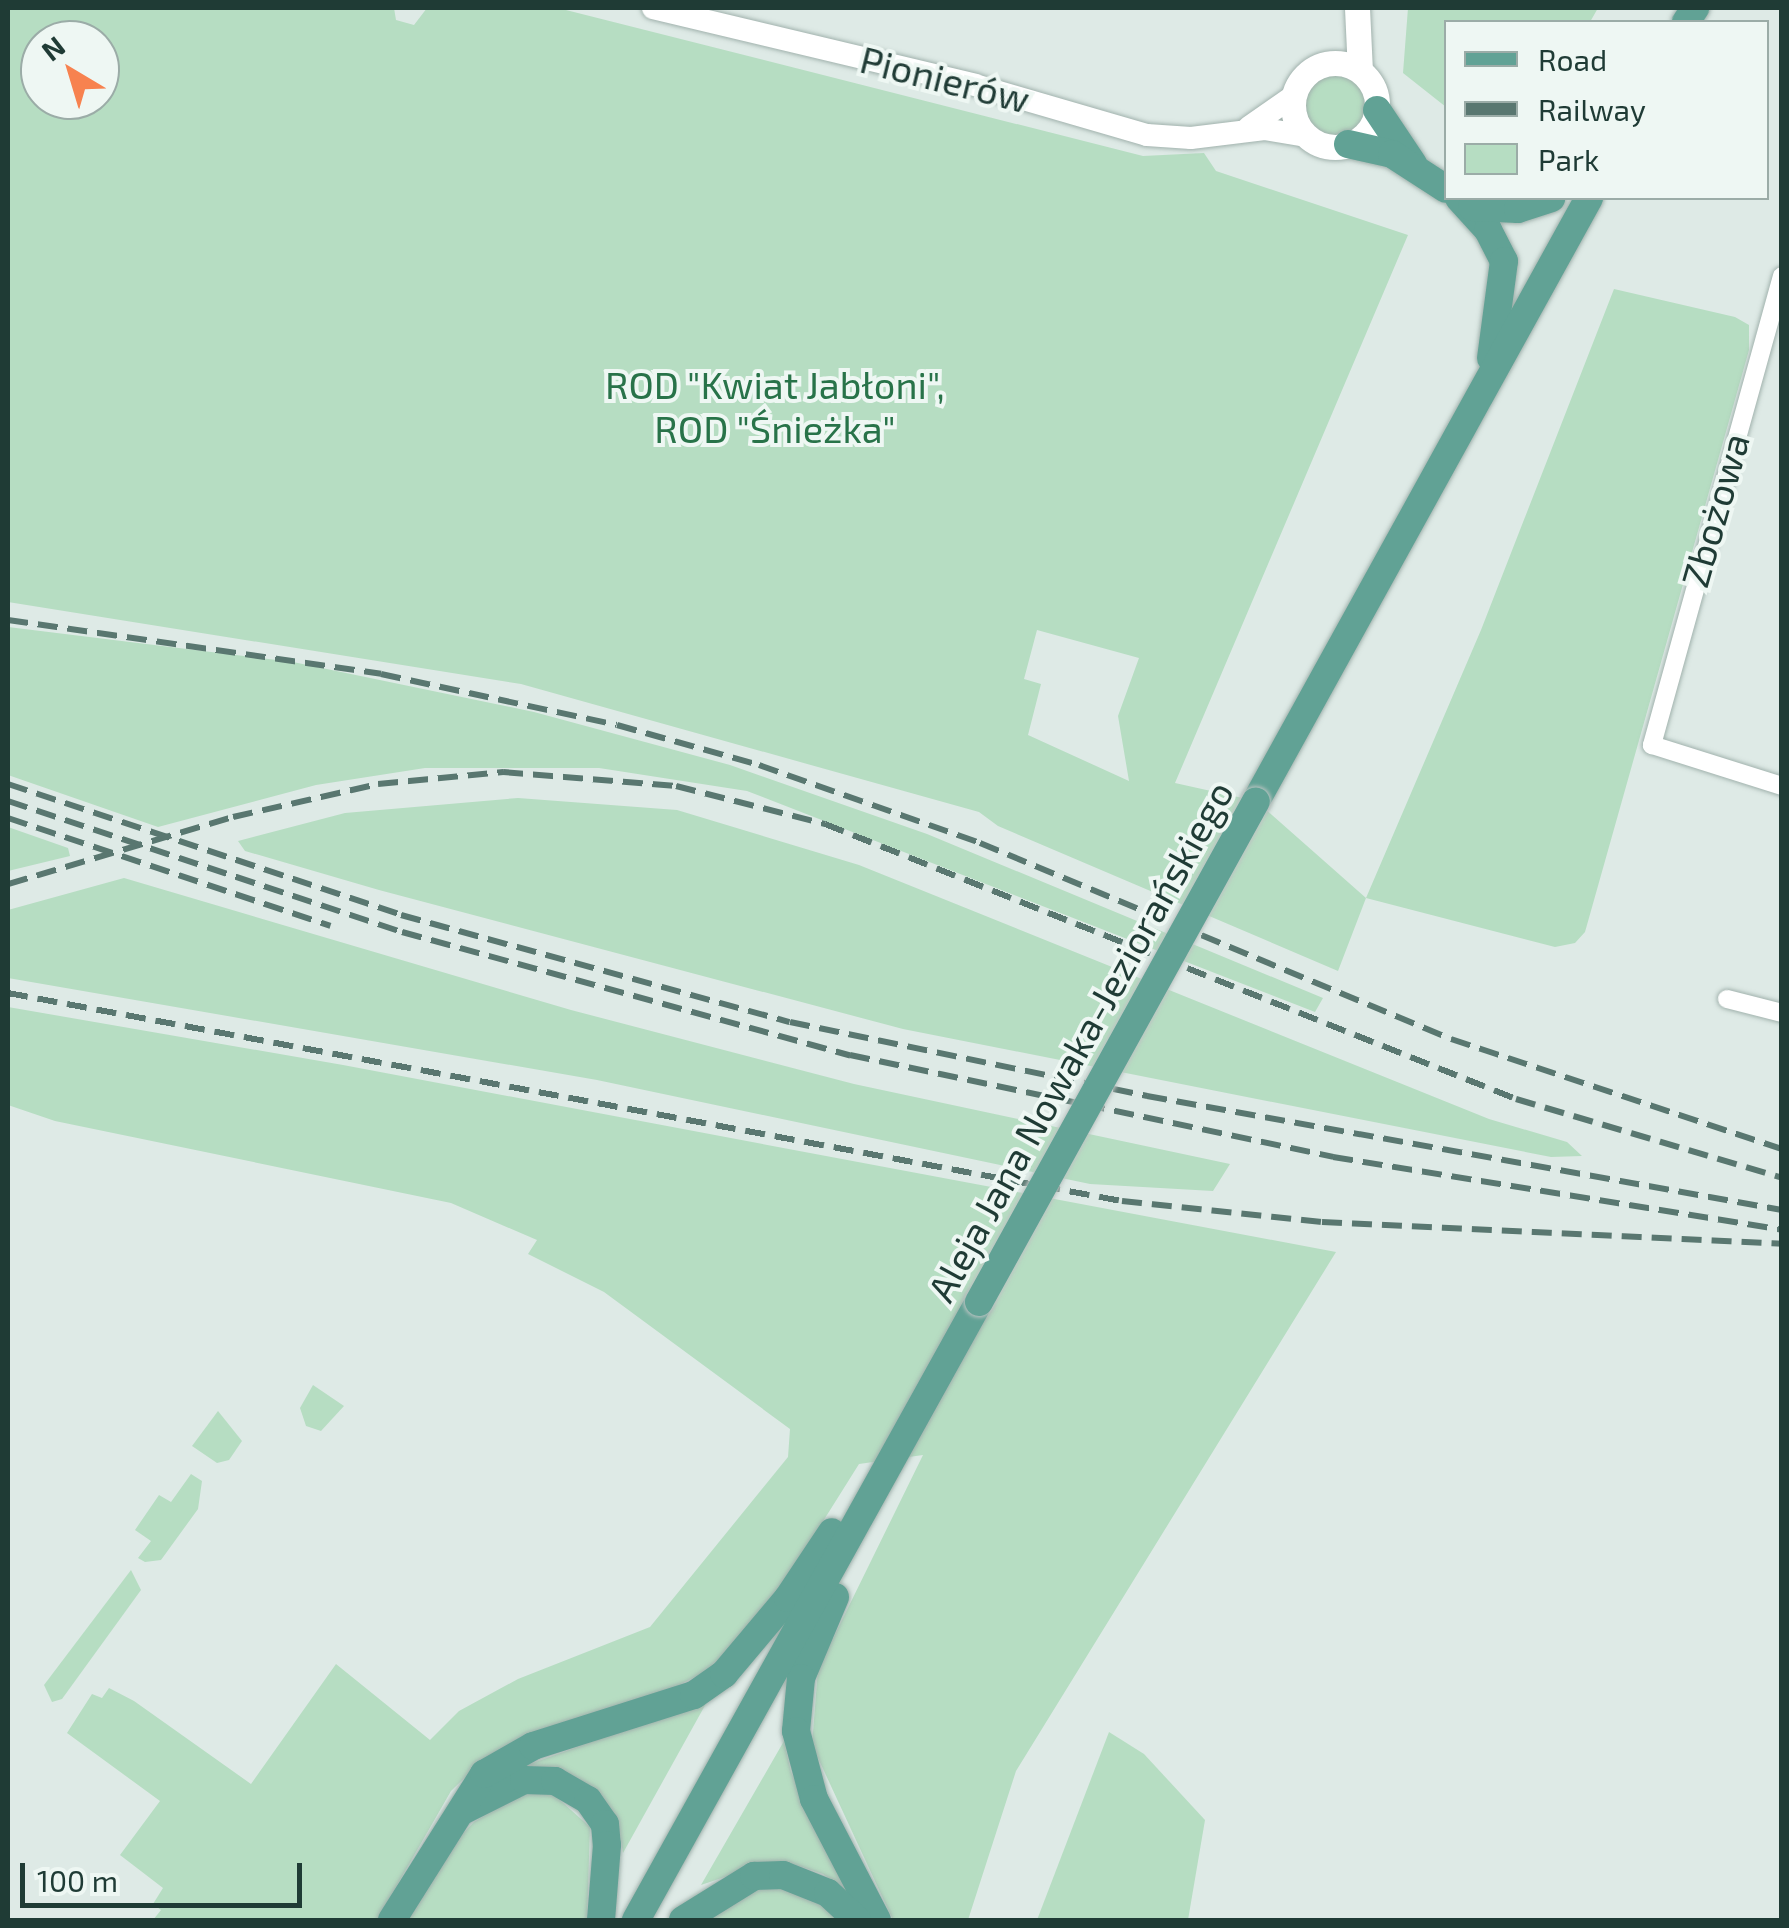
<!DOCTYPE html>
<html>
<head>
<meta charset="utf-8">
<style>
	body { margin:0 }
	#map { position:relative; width:1789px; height:1928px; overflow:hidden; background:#deeae6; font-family:"Exo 2",sans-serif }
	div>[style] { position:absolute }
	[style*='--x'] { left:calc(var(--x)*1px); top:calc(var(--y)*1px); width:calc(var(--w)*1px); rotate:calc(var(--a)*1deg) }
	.green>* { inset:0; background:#b6ddc2 }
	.round { border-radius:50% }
	.roads { filter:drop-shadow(0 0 2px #a1b2ad) drop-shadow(0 0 2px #a1b2ad) }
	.minor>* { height:18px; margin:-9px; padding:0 9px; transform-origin:9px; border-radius:9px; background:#fff }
	.tertiary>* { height:22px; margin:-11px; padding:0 11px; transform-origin:11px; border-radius:11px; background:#fff }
	.secondary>* { height:25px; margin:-12.5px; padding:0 12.5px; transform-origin:12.5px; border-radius:12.5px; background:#fff }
	.secondary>.ring { margin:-12.5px; padding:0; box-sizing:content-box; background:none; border:25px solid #fff; border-radius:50% }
	.primary>* { height:28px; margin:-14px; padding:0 14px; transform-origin:14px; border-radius:14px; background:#61a295 }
	.rail>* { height:6px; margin-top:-3px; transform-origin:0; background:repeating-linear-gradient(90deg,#597770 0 20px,transparent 0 30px) }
	.bridges { filter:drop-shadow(0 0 2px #bcc4c2) drop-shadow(0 0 2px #bcc4c2) }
	.primary-bridge>* { height:28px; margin:-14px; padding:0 14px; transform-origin:14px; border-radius:14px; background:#61a295 }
	span { translate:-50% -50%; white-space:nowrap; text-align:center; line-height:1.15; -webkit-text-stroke:8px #eef7f3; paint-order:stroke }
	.street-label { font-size:38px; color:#1f3b35 }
	.park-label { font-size:38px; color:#287349 }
	.frame { position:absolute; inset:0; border:10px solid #1f3b35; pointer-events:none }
	.legend { position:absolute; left:1444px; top:20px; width:325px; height:180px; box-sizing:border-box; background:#eef7f3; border:2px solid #9baca7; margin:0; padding:12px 18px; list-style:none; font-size:30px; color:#1f3b35 }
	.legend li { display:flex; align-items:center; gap:20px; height:50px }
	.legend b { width:50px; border:2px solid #9baca7 }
	.north { position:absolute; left:20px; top:20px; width:100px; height:100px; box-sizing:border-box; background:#eef7f3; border:2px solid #9baca7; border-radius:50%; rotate:322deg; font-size:28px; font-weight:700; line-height:40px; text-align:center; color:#1f3b35 }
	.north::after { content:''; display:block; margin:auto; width:35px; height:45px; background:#f7824f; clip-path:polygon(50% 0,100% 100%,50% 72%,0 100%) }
	.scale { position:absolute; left:20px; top:1863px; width:282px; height:45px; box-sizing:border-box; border:5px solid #1f3b35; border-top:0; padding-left:12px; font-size:30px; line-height:35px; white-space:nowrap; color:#1f3b35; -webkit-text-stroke:8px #eef7f3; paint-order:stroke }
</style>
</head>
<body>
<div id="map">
	<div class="green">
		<div style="clip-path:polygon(evenodd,8px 8px,394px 8px,396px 20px,414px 25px,427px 8px,558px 8px,1143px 156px,1204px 153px,1216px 171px,1408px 235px,1175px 783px,1256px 801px,1366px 898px,1481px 630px,1614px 289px,1735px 317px,1749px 325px,1749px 350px,1585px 932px,1575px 943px,1555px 947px,1366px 898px,1338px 971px,998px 826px,979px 812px,521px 684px,8px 602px,8px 8px,40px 40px,100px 40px,100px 100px,40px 100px,40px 40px,8px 8px,1037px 630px,1139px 658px,1118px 716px,1129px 781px,1028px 735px,1041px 684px,1024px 679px,1037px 630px)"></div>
		<div style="clip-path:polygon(1408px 8px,1598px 8px,1590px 22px,1446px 22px,1446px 107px,1403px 73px)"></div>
		<div class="round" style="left:1304px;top:74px;width:62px;height:62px"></div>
		<div style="clip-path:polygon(8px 627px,293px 662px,534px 712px,730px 765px,927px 834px,1323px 998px,1315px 1012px,747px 791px,599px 768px,425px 768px,316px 785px,158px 827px,8px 775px)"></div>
		<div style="clip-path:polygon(518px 798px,677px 810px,859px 865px,1489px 1119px,1567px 1142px,1582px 1156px,1551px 1157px,903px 1029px,379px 890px,245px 851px,238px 841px,345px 813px)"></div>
		<div style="clip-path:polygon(8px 827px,68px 848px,70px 856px,8px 871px)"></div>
		<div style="clip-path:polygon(124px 878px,571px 1010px,854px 1084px,1230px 1164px,1213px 1191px,1090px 1184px,597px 1080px,8px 978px,8px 910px)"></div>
		<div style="clip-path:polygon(8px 1007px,343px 1065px,1336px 1252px,1016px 1771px,968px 1920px,893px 1920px,812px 1745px,818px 1669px,923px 1455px,859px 1464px,778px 1593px,711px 1669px,663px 1693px,526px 1734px,485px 1758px,451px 1791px,377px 1920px,153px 1920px,161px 1910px,153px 1904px,163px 1888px,120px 1855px,160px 1801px,67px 1733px,92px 1694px,102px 1698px,109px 1688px,134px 1701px,251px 1784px,336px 1664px,430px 1740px,459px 1711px,518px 1679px,650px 1627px,788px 1457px,790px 1429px,604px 1292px,528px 1254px,537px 1240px,451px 1203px,55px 1121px,8px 1105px)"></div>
		<div style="clip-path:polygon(313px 1385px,344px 1406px,321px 1431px,306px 1426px,300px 1408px)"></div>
		<div style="clip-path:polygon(218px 1411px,242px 1441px,229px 1460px,217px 1463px,192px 1446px)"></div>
		<div style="clip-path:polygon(191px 1474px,202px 1481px,198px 1509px,161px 1560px,145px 1562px,138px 1558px,151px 1541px,135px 1530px,159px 1495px,171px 1502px)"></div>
		<div style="clip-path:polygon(131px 1570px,141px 1590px,62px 1699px,52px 1702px,44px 1685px)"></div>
		<div style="clip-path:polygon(708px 1700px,623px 1853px,617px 1818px,519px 1768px)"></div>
		<div style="clip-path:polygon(1109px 1732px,1144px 1754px,1205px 1820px,1188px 1920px,1037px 1920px)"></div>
		<div style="clip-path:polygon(784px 1741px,791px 1772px,851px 1894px,823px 1874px,793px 1864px,763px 1864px,701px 1885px)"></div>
		<div style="clip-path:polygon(527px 1790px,552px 1793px,590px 1827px,587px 1920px,406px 1920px,448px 1849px,474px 1822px)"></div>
		<div style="clip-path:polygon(780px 1887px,805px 1893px,845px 1920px,702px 1920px,757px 1890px)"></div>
	</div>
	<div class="roads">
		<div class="minor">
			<div style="--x:1782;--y:276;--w:487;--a:105.5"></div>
			<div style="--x:1652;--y:745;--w:136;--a:17.5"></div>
			<div style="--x:1727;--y:999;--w:57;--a:14.3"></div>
		</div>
		<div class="tertiary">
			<div style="--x:653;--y:8;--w:331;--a:13.4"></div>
			<div style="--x:975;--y:85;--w:179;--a:16.2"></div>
			<div style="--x:1147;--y:135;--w:44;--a:3.9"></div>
			<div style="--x:1191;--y:138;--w:74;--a:-7"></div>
			<div style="--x:1264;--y:129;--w:44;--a:9.2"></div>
			<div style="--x:1249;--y:127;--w:56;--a:-34.8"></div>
		</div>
		<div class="secondary">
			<div style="--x:1357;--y:8;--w:63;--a:87.3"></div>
			<div class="ring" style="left:1293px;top:63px;width:59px;height:59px"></div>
		</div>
		<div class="primary">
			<div style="--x:1686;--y:22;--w:17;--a:-57"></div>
			<div style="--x:1377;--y:110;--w:65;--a:56.3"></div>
			<div style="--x:1348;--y:144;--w:45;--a:12.8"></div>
			<div style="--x:1392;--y:154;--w:64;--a:32.9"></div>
			<div style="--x:1459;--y:198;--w:43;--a:47.8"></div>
			<div style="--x:1488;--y:230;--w:35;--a:63"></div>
			<div style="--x:1504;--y:261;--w:98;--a:97.6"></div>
			<div style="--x:1472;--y:207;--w:46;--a:2.5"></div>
			<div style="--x:1518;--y:209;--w:35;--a:-18"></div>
			<div style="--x:1256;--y:801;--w:689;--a:-61.09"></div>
			<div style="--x:835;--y:1597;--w:88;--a:112.8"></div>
			<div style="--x:801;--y:1678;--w:53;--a:95.4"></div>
			<div style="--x:796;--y:1731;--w:70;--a:75.2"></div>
			<div style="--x:814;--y:1799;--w:136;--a:62.5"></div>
			<div style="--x:464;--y:1810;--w:67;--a:-26.6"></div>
			<div style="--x:524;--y:1780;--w:31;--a:2"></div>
			<div style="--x:555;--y:1781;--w:38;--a:30"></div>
			<div style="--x:588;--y:1800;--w:29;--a:55"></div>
			<div style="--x:605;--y:1824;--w:21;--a:85"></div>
			<div style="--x:607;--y:1845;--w:75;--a:94.6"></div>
			<div style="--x:392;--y:1920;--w:173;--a:-57.8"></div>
			<div style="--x:484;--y:1774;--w:56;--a:-29.7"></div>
			<div style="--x:533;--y:1746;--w:169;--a:-17.6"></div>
			<div style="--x:694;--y:1695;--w:37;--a:-35"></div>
			<div style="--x:724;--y:1674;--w:99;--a:-49.9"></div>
			<div style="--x:788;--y:1598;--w:79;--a:-56.3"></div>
			<div style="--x:636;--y:1920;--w:707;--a:-60.97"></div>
			<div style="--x:683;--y:1920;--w:84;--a:-31.8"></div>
			<div style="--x:754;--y:1876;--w:29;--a:-2"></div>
			<div style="--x:783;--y:1875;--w:48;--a:21.8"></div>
			<div style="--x:828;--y:1893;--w:40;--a:43"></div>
		</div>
	</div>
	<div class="rail">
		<div style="--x:8;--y:620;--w:377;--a:8.2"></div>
		<div style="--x:381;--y:674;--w:241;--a:12.2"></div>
		<div style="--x:617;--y:725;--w:148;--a:15.7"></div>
		<div style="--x:759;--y:765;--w:234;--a:19.4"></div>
		<div style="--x:980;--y:843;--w:510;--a:22.59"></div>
		<div style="--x:1451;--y:1039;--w:349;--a:18.4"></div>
		<div style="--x:8;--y:784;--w:414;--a:18.4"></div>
		<div style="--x:401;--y:915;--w:403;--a:15.4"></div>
		<div style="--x:790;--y:1022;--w:365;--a:11.7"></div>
		<div style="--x:1147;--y:1096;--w:645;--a:10.18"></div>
		<div style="--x:8;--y:801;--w:415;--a:18.4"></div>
		<div style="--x:402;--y:932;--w:465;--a:15.4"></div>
		<div style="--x:850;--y:1055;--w:494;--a:11.9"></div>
		<div style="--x:1333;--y:1157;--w:455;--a:9.2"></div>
		<div style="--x:8;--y:818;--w:340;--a:18.5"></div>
		<div style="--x:8;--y:884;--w:235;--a:-16.6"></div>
		<div style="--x:233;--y:817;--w:149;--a:-12.8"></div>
		<div style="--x:378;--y:784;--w:126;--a:-5.5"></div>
		<div style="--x:503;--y:772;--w:174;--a:4.6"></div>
		<div style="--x:676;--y:786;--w:154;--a:14.3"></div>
		<div style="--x:825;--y:824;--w:744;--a:21.7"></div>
		<div style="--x:1516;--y:1099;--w:277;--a:16.5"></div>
		<div style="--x:8;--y:993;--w:1133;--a:10.58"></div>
		<div style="--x:1122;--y:1201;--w:201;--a:6"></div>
		<div style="--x:1322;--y:1222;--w:461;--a:2.7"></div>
	</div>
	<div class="bridges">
		<div class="primary-bridge">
			<div style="--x:979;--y:1302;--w:572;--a:-61.06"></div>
		</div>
	</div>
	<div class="street-label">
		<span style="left:945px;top:79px;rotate:14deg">Pionierów</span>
		<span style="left:1715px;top:510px;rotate:-74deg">Zbożowa</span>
		<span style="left:1080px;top:1041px;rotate:-61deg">Aleja Jana Nowaka-Jeziorańskiego</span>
	</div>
	<div class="park-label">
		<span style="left:775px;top:407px">ROD "Kwiat Jabłoni",<br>ROD "Śnieżka"</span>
	</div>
	<div class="frame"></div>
	<ul class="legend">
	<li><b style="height:12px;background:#61a295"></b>Road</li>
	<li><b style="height:12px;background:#597770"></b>Railway</li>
	<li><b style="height:28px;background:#b6ddc2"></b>Park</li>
	</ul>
	<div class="north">N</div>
	<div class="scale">100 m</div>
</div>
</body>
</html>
